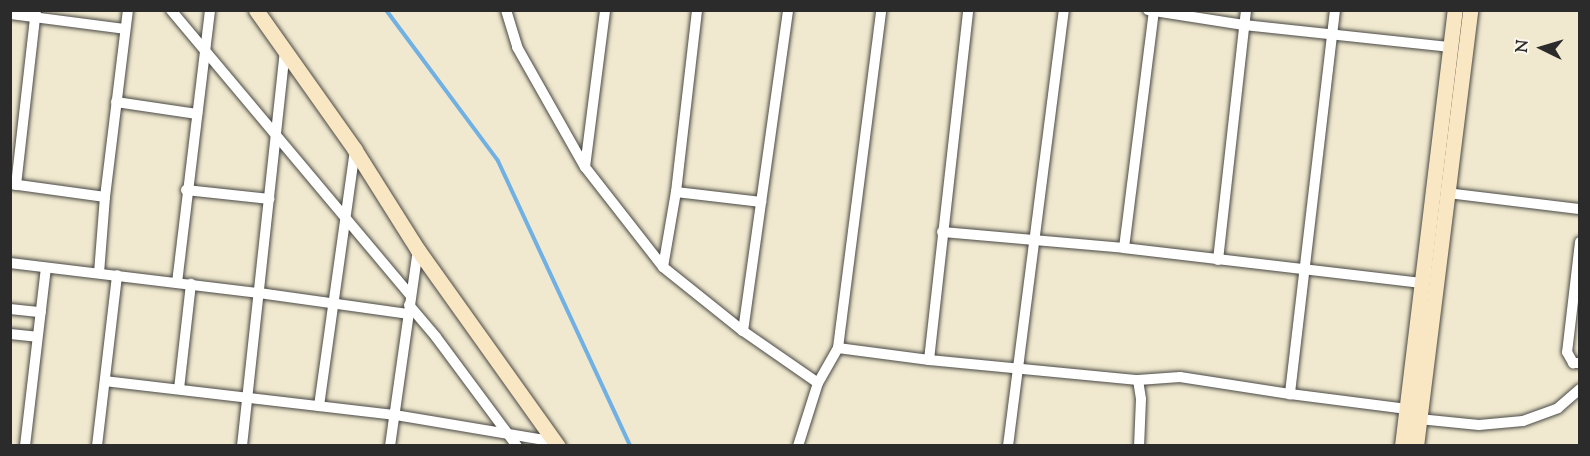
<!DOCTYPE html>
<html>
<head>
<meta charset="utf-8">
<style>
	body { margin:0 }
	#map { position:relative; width:1590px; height:456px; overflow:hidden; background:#f0e9cf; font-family:"Sorts Mill Goudy",serif }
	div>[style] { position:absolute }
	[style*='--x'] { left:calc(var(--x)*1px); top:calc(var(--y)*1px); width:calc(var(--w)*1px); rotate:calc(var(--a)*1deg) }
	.stream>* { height:4px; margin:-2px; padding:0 2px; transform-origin:2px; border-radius:2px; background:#70b0e3 }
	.roads { filter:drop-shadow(0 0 2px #494844) drop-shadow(0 0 2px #494844) }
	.street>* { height:10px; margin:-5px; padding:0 5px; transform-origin:5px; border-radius:5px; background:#fff }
	.secondary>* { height:15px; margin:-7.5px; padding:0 7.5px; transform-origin:7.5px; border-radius:7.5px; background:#f9e7c3 }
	span { translate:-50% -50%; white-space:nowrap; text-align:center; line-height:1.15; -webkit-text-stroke:6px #fbf7ec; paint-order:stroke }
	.frame { position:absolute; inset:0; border:12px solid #2b2b2b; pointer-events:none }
	.north { position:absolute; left:1512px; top:18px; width:60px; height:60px; -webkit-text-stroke:4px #fbf7ec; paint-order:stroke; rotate:275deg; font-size:16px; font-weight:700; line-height:24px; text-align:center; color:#2b2b2b }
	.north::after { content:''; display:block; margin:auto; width:21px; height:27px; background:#2b2b2b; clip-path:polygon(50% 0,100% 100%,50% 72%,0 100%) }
</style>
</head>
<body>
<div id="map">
	<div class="stream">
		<div style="--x:386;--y:10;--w:188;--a:53.4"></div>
		<div style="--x:498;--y:161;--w:314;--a:65.1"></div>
	</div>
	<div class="roads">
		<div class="street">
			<div style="--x:171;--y:10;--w:372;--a:50"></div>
			<div style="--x:506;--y:10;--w:39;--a:73"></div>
			<div style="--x:517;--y:47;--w:138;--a:60.5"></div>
			<div style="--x:585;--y:167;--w:127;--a:52"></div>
			<div style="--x:663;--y:267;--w:102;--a:38.7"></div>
			<div style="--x:743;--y:331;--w:91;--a:34.7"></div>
			<div style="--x:1148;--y:10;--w:97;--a:8.9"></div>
			<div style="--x:1244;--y:25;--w:208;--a:6.1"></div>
			<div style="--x:1335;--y:10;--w:387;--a:96.7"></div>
			<div style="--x:1290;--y:394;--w:118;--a:7.3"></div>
			<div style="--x:10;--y:14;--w:116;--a:7.4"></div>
			<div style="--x:116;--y:102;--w:82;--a:8.4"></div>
			<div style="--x:585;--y:167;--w:158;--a:-82.7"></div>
			<div style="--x:11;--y:184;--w:95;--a:7.9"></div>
			<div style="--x:16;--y:185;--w:176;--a:-83.5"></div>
			<div style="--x:186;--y:190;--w:84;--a:6.1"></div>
			<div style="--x:676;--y:192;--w:86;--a:6.7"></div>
			<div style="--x:1447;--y:193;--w:134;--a:6.9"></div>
			<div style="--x:942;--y:232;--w:183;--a:5"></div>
			<div style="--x:1124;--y:248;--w:299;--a:6.7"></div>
			<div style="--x:1580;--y:242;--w:111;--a:96.7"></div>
			<div style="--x:1567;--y:352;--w:13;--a:61"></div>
			<div style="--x:1573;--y:363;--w:7;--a:0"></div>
			<div style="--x:1124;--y:248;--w:240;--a:-82.8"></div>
			<div style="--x:1218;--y:260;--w:252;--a:-83.6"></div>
			<div style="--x:10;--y:263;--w:251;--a:6.9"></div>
			<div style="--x:259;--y:293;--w:150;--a:8"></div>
			<div style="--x:663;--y:267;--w:76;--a:-80.2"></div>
			<div style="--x:676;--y:192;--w:183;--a:-83.4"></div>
			<div style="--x:99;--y:273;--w:76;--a:-85.5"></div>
			<div style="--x:105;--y:197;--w:188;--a:-83"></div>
			<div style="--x:177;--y:283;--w:275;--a:-83.1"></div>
			<div style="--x:409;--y:305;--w:42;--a:49.8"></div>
			<div style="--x:436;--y:337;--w:136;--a:53.4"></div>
			<div style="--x:10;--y:309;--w:31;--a:6"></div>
			<div style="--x:743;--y:331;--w:324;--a:-82"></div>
			<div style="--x:10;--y:334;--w:27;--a:6"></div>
			<div style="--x:838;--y:348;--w:92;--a:7.5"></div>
			<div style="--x:929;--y:360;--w:210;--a:5.5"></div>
			<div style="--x:1138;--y:380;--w:19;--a:81"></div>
			<div style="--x:1141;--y:399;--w:47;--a:92.4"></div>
			<div style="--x:929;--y:360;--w:352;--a:-83.6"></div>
			<div style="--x:1138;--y:380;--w:42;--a:-4.1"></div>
			<div style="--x:1180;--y:377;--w:111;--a:8.8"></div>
			<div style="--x:105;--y:381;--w:292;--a:6.7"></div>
			<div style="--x:395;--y:415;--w:163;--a:9.5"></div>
			<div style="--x:179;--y:389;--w:106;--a:-83.5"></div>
			<div style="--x:319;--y:406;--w:259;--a:-82"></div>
			<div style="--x:1419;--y:419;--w:60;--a:5.7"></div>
			<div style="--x:1479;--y:425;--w:44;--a:-5.2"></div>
			<div style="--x:1523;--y:421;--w:37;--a:-20"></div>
			<div style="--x:1558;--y:408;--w:29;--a:-41"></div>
			<div style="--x:25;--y:446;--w:179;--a:-83.3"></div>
			<div style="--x:97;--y:446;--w:172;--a:-83.3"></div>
			<div style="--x:242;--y:446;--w:396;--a:-83.8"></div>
			<div style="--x:390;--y:446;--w:198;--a:-81.9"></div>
			<div style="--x:798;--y:446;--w:66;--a:-72.4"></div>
			<div style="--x:818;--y:383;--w:40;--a:-60.3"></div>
			<div style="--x:838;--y:348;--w:341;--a:-82.7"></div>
			<div style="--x:1008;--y:446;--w:440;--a:-82.7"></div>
		</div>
		<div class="secondary">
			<div style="--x:256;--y:10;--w:171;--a:54.7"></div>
			<div style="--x:355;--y:150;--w:118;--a:57.8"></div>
			<div style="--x:418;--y:250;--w:241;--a:54.5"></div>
			<div style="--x:1402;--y:446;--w:439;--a:-83.1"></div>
			<div style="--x:1416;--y:446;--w:439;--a:-82.9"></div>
		</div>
	</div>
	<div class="frame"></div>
	<div class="north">N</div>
</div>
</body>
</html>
